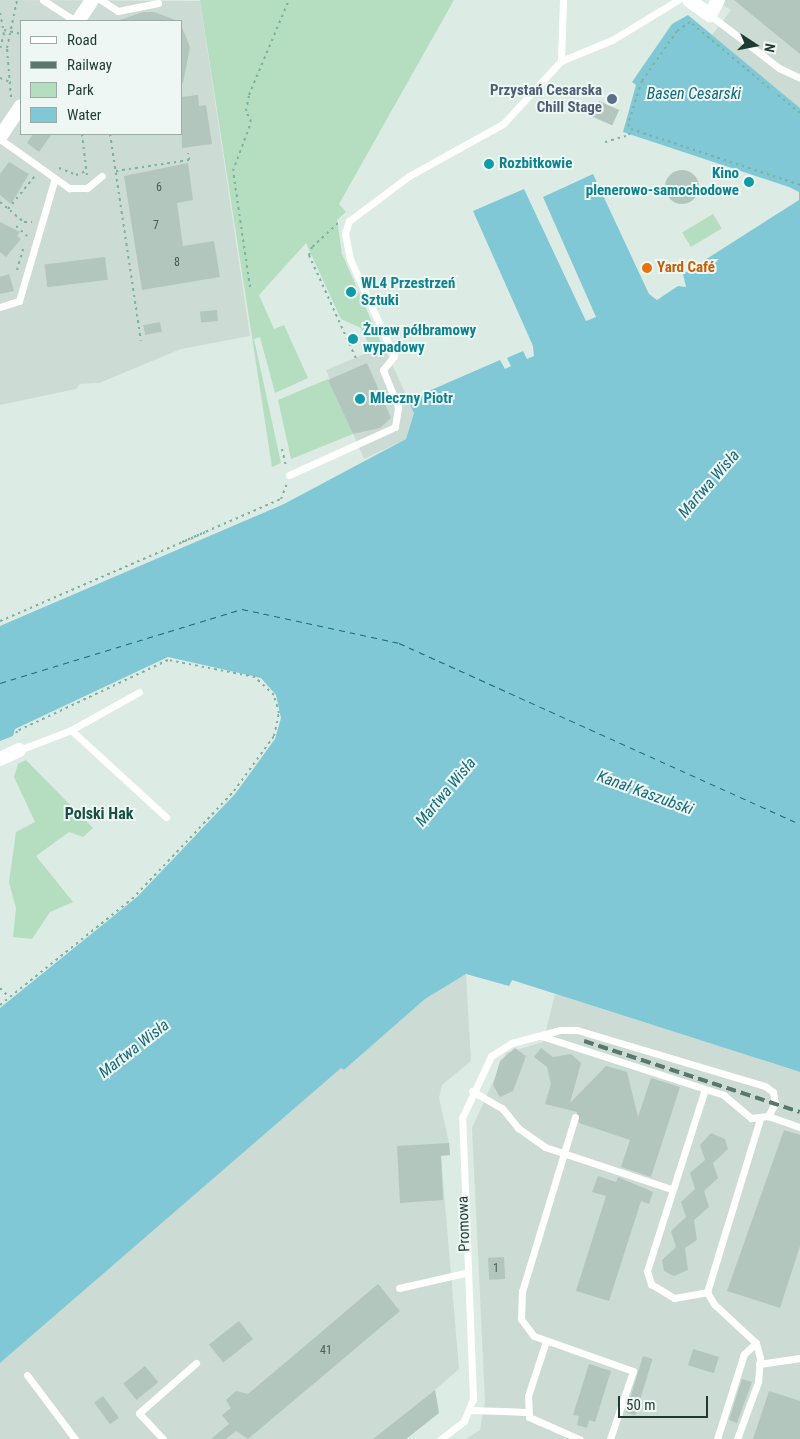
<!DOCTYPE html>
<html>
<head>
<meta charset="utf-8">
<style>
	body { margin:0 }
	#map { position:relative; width:800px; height:1439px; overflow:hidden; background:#ddebe5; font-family:"Roboto Condensed",sans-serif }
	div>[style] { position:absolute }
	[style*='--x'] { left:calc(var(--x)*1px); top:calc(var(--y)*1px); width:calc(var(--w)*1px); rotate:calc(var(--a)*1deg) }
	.built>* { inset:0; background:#ccdbd4 }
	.green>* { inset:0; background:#b4debf; transform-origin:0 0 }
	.water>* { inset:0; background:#80c8d5 }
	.ferry>* { height:1px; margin-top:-0.5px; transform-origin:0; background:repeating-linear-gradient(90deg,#146a7b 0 6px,transparent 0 11px) }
	.building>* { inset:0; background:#b3c6be; transform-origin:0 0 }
	.round { border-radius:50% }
	.path>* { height:2px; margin-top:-1px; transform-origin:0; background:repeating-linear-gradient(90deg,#7bb1a0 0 2.5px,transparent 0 6.5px) }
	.lane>* { height:7px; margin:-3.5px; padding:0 3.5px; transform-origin:3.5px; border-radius:3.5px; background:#fff }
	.street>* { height:14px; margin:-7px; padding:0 7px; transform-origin:7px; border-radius:7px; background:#fff }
	.rail>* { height:4px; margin-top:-2px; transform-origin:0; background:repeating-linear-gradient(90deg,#58786f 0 10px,transparent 0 15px) }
	.dots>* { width:14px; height:14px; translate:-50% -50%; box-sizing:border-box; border:2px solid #eef7f3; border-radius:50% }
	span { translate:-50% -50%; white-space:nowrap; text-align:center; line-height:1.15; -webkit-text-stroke:4px #eef7f3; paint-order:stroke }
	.number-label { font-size:12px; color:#435e56 }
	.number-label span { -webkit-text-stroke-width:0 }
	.service-label { font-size:15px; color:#4e5e75; font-weight:700 }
	.right { translate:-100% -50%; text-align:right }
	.culture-label { font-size:15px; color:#0d838f; font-weight:700 }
	.left { translate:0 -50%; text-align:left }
	.food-label { font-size:15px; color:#c56008; font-weight:700 }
	.street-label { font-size:15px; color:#1e3b33 }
	.water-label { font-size:16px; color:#146a7b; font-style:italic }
	.neighbourhood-label { font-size:16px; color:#184f42; font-weight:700 }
	.legend { position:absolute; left:20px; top:20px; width:162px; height:115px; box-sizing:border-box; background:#eef7f3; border:1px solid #9baca6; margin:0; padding:6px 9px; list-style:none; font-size:15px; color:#1e3b33 }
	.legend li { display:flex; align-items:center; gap:10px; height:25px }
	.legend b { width:25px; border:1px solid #9baca6 }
	.north { position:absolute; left:730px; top:20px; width:50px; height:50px; -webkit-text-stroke:4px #eef7f3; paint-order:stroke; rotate:101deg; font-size:14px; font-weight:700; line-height:20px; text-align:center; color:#1e3b33 }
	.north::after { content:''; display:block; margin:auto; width:18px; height:22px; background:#1e3b33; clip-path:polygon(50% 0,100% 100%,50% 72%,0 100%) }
	.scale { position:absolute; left:618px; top:1396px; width:90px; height:22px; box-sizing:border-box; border:2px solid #1e3b33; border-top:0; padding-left:6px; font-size:15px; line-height:18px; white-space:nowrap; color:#1e3b33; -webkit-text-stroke:4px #eef7f3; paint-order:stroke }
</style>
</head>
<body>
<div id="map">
	<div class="built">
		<div style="clip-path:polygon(evenodd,0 0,200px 1px,250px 336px,181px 349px,99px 383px,80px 384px,76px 389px,0 405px,0 0,21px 21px,181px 21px,181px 134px,21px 134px,21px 21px)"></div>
		<div style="clip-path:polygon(714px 0,800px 0,800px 108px,712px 35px,731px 10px)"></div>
		<div style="clip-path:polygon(372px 351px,381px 356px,387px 353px,414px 413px,406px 439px,364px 459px,326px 370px)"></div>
		<div style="clip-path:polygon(466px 974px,471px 1061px,442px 1085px,439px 1098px,449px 1143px,450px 1155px,441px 1156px,459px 1369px,435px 1390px,439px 1413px,406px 1439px,0 1439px,0 1363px,341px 1067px,344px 1070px,425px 999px)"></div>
		<div style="clip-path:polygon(555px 994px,800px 1072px,800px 1439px,466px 1439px,480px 1430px,485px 1401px,472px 1128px,506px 1053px,543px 1042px)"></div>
	</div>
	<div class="green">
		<div style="clip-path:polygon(200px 0,454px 0,339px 204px,346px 212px,337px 220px,342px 254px,386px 354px,372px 351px,361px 328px,341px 319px,306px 243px,259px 295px,274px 329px,284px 325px,308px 378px,275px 393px,260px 337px,254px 339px,281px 463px,272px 467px)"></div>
		<div style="left:713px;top:214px;width:17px;height:36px;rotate:59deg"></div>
		<div style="clip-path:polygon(328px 379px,353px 434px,291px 459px,278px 400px)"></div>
		<div style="clip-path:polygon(26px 760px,93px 828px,83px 837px,69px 832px,36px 856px,73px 902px,50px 912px,32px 939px,13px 937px,16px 908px,9px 882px,16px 832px,35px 822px,14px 777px,18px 764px)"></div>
	</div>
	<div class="water">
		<div style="clip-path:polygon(688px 15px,800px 108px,800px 1072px,512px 980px,509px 986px,466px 974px,425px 999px,344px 1070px,341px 1068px,0 1363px,0 1008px,137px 897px,235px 794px,275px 739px,281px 718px,276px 695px,261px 678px,168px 657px,15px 729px,13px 736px,0 741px,0 626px,284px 504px,406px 439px,414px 413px,408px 400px,500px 360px,505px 369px,511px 366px,507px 358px,523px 351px,527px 359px,534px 356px,533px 346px,473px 211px,524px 189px,586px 321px,596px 317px,543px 197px,593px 174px,649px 294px,657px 300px,678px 286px,686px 287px,683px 274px,799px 200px,799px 192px,789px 187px,623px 132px,636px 85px,632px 82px,672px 24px)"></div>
	</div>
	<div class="ferry">
		<div style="--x:0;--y:683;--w:253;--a:-17"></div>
		<div style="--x:242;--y:609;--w:161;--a:12.2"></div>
		<div style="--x:399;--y:643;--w:440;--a:24.3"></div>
	</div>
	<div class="building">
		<div style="clip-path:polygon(734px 0,800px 0,800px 54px,762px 23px)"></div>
		<div style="clip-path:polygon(143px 12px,154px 12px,178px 21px,117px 21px)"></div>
		<div style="clip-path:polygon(181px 25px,190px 47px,183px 83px,181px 82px)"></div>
		<div style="clip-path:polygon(198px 95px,199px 106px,206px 105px,212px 144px,182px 148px,181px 97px)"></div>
		<div style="left:599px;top:101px;width:22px;height:17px;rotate:24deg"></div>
		<div style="clip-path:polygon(33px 134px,52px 134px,39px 152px,27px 143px)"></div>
		<div style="clip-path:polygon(9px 162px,29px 174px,11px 204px,0 195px,0 174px)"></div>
		<div style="clip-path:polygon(188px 163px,193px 200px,177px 203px,183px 246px,214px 241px,220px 277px,142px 290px,124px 176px)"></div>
		<div class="round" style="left:665px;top:170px;width:34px;height:34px"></div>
		<div style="clip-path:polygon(0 222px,20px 232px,17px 236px,21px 239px,6px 257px,0 252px)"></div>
		<div style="left:105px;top:257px;width:23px;height:61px;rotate:83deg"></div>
		<div style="clip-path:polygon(9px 274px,14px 291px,0 294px,0 277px)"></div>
		<div style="left:217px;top:310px;width:11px;height:17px;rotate:85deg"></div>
		<div style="left:160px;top:322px;width:10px;height:17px;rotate:79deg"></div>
		<div style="clip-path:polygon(367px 363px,391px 418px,380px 428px,353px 434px,328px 380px)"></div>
		<div style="clip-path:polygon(515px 1048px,526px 1056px,513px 1091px,500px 1097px,493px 1085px,500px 1061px)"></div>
		<div style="clip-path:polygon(541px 1048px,553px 1057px,571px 1054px,581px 1063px,570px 1103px,606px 1066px,627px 1072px,638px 1117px,651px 1078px,680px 1087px,651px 1177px,621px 1167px,630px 1140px,579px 1123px,577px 1112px,545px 1104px,551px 1084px,547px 1067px,534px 1057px)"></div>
		<div style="clip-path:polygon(784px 1130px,800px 1135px,800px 1246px,780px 1308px,727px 1291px)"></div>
		<div style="clip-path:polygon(711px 1133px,725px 1139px,728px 1149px,713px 1163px,718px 1178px,704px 1191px,709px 1207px,694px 1220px,697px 1240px,685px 1248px,688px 1270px,674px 1276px,664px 1271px,662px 1260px,676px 1247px,671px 1231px,686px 1217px,681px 1202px,695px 1189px,690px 1173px,705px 1160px,700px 1145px)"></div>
		<div style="clip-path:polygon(449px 1143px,450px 1155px,441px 1156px,443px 1200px,400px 1203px,397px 1146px)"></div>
		<div style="clip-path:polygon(598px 1176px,616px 1182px,618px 1177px,653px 1192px,649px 1204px,641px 1201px,609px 1301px,576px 1291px,606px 1196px,592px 1192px)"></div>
		<div style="left:504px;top:1257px;width:22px;height:16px;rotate:87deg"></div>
		<div style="clip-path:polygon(378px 1284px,400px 1311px,248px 1439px,236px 1431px,226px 1439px,211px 1439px,229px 1424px,222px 1415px,231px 1408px,226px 1400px,236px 1391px,248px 1394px)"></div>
		<div style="left:239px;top:1321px;width:23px;height:38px;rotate:52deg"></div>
		<div style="left:693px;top:1349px;width:27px;height:17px;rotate:17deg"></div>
		<div style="left:643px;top:1356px;width:10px;height:59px;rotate:17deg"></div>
		<div style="clip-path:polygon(589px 1364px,611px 1371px,595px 1422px,589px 1420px,587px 1428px,577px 1425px,579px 1416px,573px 1415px)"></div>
		<div style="left:145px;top:1366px;width:21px;height:28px;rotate:51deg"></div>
		<div style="clip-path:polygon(742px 1379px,752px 1382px,737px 1423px,729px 1420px)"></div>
		<div style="clip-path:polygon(435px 1390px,439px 1413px,406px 1439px,373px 1439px)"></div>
		<div style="clip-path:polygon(769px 1391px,800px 1401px,800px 1439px,753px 1439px)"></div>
		<div style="left:103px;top:1396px;width:27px;height:11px;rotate:54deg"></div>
	</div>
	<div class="path">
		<div style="--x:0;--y:13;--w:20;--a:79"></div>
		<div style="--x:4;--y:33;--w:16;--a:104"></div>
		<div style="--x:4;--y:30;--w:17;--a:13"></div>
		<div style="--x:0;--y:78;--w:11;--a:22"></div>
		<div style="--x:769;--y:88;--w:103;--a:-140.1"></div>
		<div style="--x:690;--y:22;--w:16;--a:145"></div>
		<div style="--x:677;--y:31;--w:61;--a:125"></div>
		<div style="--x:642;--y:81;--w:45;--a:108"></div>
		<div style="--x:628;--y:124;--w:6;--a:59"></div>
		<div style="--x:631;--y:129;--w:178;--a:18.3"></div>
		<div style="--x:778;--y:95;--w:28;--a:39"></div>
		<div style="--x:11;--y:97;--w:49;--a:-94.7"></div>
		<div style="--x:7;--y:48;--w:49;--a:-78.2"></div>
		<div style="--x:82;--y:134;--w:42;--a:83.2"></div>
		<div style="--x:110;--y:134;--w:209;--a:81.5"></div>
		<div style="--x:605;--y:142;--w:25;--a:-16"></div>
		<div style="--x:629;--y:135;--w:6;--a:-72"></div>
		<div style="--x:59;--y:168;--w:18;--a:22"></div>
		<div style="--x:76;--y:175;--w:11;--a:-22"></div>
		<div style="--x:116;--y:171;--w:74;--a:-8.6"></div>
		<div style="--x:189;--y:160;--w:7;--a:-98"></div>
		<div style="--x:0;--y:202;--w:31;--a:40"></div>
		<div style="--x:24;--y:222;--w:8;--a:0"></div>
		<div style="--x:8;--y:209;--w:43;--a:-50.7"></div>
		<div style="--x:338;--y:223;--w:35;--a:137"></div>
		<div style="--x:312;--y:247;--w:9;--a:111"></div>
		<div style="--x:309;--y:255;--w:116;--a:65.6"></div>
		<div style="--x:16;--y:226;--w:15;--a:42"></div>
		<div style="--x:17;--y:270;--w:22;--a:-74"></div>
		<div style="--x:250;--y:287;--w:117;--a:-98.3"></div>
		<div style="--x:233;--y:171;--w:52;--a:-69.8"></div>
		<div style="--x:251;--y:122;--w:12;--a:-114"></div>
		<div style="--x:246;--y:111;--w:16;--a:-79"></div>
		<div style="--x:249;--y:95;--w:103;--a:-67.2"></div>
		<div style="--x:282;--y:449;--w:18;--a:77"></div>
		<div style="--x:182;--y:542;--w:108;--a:-23.5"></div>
		<div style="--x:281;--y:499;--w:17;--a:-69"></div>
		<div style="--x:0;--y:621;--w:224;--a:-23.4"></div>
		<div style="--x:0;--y:988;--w:13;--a:45"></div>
		<div style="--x:0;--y:1005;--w:169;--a:-38.8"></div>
		<div style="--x:132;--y:899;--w:84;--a:-46.4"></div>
		<div style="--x:190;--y:838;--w:64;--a:-46.9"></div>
		<div style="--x:234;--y:791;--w:68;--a:-54"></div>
		<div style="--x:274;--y:736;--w:24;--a:-78"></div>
		<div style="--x:279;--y:713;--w:19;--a:-106"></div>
		<div style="--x:274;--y:695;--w:26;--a:-137"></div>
		<div style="--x:255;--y:677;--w:89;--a:-168.9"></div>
		<div style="--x:168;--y:660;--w:167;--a:154.8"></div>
		<div style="--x:17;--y:731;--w:6;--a:108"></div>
	</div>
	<div class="lane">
		<div style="--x:43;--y:0;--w:38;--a:33"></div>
		<div style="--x:101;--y:0;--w:20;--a:33"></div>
		<div style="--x:118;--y:11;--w:41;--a:-11.3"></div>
		<div style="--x:710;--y:15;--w:87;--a:37.5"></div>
		<div style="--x:779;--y:68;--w:23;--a:25"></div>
		<div style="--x:561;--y:61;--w:61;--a:-88.1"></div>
		<div style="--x:0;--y:139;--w:85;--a:35.4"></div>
		<div style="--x:69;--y:188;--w:18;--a:0"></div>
		<div style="--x:87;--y:188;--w:19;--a:-39"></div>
		<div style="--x:0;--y:307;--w:20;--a:-18"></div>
		<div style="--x:19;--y:301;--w:125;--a:-73.7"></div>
		<div style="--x:289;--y:475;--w:116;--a:-24.4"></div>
		<div style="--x:395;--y:427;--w:20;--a:-81"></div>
		<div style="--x:398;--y:407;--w:40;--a:-112"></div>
		<div style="--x:383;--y:370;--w:18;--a:-52"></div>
		<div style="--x:394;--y:356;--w:107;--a:-114.4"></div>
		<div style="--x:350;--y:259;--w:26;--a:-101"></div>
		<div style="--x:345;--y:233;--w:13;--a:-72"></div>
		<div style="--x:349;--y:221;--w:75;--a:-36.9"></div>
		<div style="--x:409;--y:176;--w:107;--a:-29"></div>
		<div style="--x:503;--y:124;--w:86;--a:-47.4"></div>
		<div style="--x:561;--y:61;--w:55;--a:-22.4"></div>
		<div style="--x:612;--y:40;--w:77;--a:-31.2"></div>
		<div style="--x:71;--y:730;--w:129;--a:42.5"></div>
		<div style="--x:19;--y:750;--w:56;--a:-21"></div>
		<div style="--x:71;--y:730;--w:78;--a:-29.2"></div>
		<div style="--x:705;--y:1089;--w:191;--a:107.7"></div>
		<div style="--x:647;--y:1271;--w:14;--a:73"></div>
		<div style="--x:651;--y:1284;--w:27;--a:31"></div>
		<div style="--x:674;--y:1298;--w:34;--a:-10"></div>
		<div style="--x:472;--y:1091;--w:34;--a:30"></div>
		<div style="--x:502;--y:1108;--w:26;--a:51"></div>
		<div style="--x:518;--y:1128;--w:33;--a:35"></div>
		<div style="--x:545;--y:1147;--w:133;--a:18.4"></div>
		<div style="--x:768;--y:1116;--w:34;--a:19"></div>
		<div style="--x:575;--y:1117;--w:182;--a:106.9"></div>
		<div style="--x:522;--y:1291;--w:28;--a:92"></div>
		<div style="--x:521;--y:1319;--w:21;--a:53"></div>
		<div style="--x:534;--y:1336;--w:105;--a:19.5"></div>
		<div style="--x:633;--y:1371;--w:72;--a:108.7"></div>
		<div style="--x:399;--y:1288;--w:68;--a:-12.8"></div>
		<div style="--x:546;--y:1341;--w:58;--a:108.1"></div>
		<div style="--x:528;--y:1396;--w:21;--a:87"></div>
		<div style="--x:529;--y:1417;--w:55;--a:23.7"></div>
		<div style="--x:759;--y:1364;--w:41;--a:-8.3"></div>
		<div style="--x:27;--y:1375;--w:80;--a:53.1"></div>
		<div style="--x:471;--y:1410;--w:56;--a:2"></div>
		<div style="--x:163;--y:1439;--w:35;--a:-133"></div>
		<div style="--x:139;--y:1413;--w:76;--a:-41.3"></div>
		<div style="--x:441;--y:1439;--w:29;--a:-38"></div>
		<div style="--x:464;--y:1421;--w:24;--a:-68"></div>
		<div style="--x:473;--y:1399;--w:281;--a:-92.2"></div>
		<div style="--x:462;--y:1118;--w:68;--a:-64.9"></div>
		<div style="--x:491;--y:1056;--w:25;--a:-32"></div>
		<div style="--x:512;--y:1043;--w:50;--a:-15.2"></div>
		<div style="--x:560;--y:1030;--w:17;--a:0"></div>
		<div style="--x:577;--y:1030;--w:196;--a:16.6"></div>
		<div style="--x:765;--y:1086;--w:10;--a:37"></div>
		<div style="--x:773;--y:1092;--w:11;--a:80"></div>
		<div style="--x:775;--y:1103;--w:15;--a:118"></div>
		<div style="--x:768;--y:1116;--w:17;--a:173"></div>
		<div style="--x:751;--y:1118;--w:35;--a:-140"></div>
		<div style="--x:724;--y:1095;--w:192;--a:-162.1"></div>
		<div style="--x:717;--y:1439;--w:89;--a:-72.4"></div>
		<div style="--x:744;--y:1354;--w:16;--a:-43"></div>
		<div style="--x:737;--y:1439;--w:61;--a:-69.8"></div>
		<div style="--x:758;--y:1382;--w:24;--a:-85"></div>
		<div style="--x:760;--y:1358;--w:16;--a:-105"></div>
		<div style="--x:756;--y:1343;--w:57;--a:-137.1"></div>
		<div style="--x:714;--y:1304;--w:14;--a:-120"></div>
		<div style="--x:707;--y:1292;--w:181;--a:-73"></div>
	</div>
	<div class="street">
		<div style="--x:689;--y:0;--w:26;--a:36"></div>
		<div style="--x:710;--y:15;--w:17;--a:-62"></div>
		<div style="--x:78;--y:21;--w:25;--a:-56"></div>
		<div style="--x:0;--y:137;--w:37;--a:-56"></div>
		<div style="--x:0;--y:759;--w:21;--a:-25"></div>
	</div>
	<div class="rail">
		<div style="--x:584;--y:1041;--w:227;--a:18.2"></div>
	</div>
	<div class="dots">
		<div style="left:612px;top:99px;background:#5c6f8a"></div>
		<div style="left:489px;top:164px;background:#0f9aa8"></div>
		<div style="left:749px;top:182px;background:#0f9aa8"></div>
		<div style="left:647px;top:268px;background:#e8710a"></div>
		<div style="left:351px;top:292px;background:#0f9aa8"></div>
		<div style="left:353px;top:339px;background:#0f9aa8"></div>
		<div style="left:360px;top:399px;background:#0f9aa8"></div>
	</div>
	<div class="number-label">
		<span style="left:159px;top:188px">6</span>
		<span style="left:156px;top:226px">7</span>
		<span style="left:177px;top:263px">8</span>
		<span style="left:496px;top:1269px">1</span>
		<span style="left:326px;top:1351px">41</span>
	</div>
	<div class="service-label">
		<span class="right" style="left:602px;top:99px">Przystań Cesarska<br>Chill Stage</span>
	</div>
	<div class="culture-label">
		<span class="left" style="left:499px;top:164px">Rozbitkowie</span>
		<span class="right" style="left:739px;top:182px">Kino<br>plenerowo-samochodowe</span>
		<span class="left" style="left:361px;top:292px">WL4 Przestrzeń<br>Sztuki</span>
		<span class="left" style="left:363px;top:339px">Żuraw półbramowy<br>wypadowy</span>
		<span class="left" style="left:370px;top:399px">Mleczny Piotr</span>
	</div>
	<div class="food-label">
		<span class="left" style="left:657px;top:268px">Yard Café</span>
	</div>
	<div class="street-label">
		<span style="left:464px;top:1224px;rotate:-92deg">Promowa</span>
	</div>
	<div class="water-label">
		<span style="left:694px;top:94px">Basen Cesarski</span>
		<span style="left:709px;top:484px;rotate:-49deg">Martwa Wisła</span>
		<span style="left:446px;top:792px;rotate:-50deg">Martwa Wisła</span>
		<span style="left:645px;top:793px;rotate:20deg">Kanał Kaszubski</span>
		<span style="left:134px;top:1049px;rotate:-38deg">Martwa Wisła</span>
	</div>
	<div class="neighbourhood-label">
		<span style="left:99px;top:814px">Polski Hak</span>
	</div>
	<ul class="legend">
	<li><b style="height:6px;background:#fff"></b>Road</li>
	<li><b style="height:6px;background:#58786f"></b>Railway</li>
	<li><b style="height:14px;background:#b4debf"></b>Park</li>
	<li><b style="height:14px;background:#80c8d5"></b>Water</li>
	</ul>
	<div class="north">N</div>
	<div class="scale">50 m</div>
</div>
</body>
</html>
